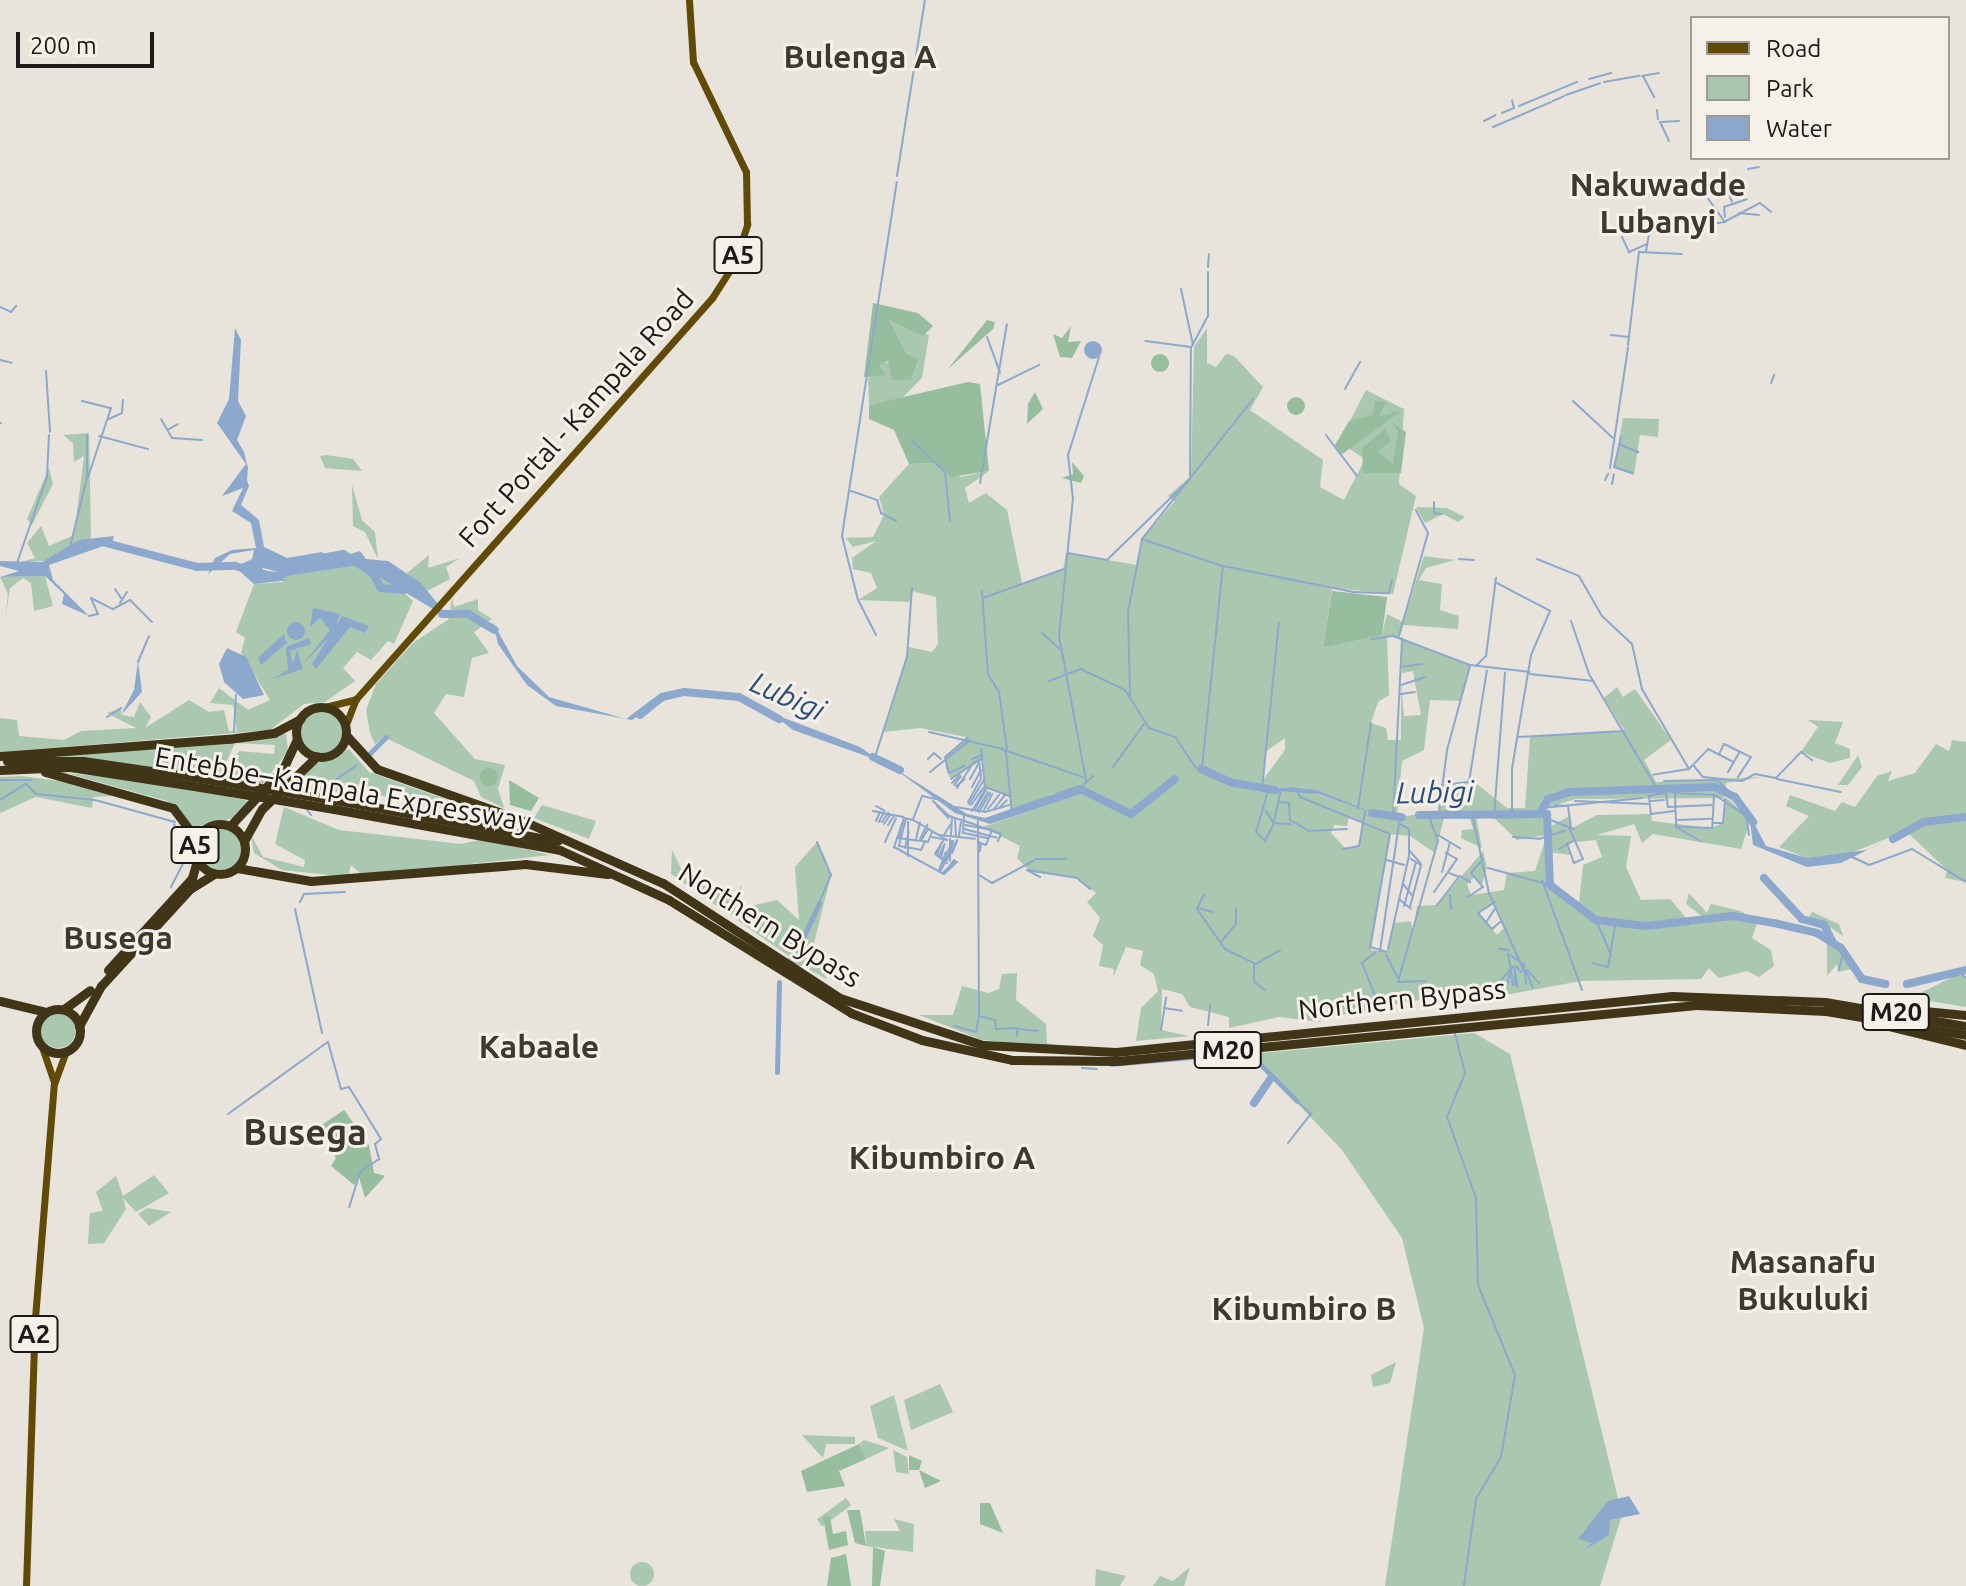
<!DOCTYPE html>
<html>
<head>
<meta charset="utf-8">
<style>
	body { margin:0 }
	#map { position:relative; width:1966px; height:1586px; overflow:hidden; background:#e8e3db; font-family:Ubuntu,sans-serif }
	div>[style] { position:absolute }
	[style*='--x'] { left:calc(var(--x)*1px); top:calc(var(--y)*1px); width:calc(var(--w)*1px); rotate:calc(var(--a)*1deg) }
	.green>* { inset:0; background:#aac7b0; transform-origin:0 0 }
	.round { border-radius:50% }
	.forest>* { inset:0; background:#96be9e }
	.water>* { inset:0; background:#8da8cd }
	.stream>* { height:2px; margin:-1px; padding:0 1px; transform-origin:1px; border-radius:1px; background:#8da8cd }
	.canal>* { height:5px; margin:-2.5px; padding:0 2.5px; transform-origin:2.5px; border-radius:2.5px; background:#8da8cd }
	.river>* { height:8px; margin:-4px; padding:0 4px; transform-origin:4px; border-radius:4px; background:#8da8cd }
	.primary>* { height:7px; margin:-3.5px; padding:0 3.5px; transform-origin:3.5px; border-radius:3.5px; background:#614a06 }
	.highway>* { height:9px; margin:-4.5px; padding:0 4.5px; transform-origin:4.5px; border-radius:4.5px; background:#413517 }
	.highway>.ring { margin:-4.5px; padding:0; box-sizing:content-box; background:none; border:9px solid #413517; border-radius:50% }
	.highway-bridge>* { height:9px; margin:-4.5px; padding:0 4.5px; transform-origin:4.5px; border-radius:4.5px; background:#413517 }
	span { translate:-50% -50%; white-space:nowrap; text-align:center; line-height:1.15; -webkit-text-stroke:6px #f5f0e8; paint-order:stroke }
	.shield-label span { padding:2px 6px; background:#f5f0e8; border:2px solid; border-radius:6px; -webkit-text-stroke-width:0 }
	.shield-label { font-size:26px; color:#1c1a18; font-weight:700 }
	.street-label { font-size:28px; color:#1c1a18 }
	.water-label { font-size:30px; color:#2a4e80; font-style:italic }
	.quarter-label { font-size:32px; color:#3c3832; font-weight:700 }
	.district-label { font-size:36px; color:#3c3832; font-weight:700 }
	.legend { position:absolute; left:1690px; top:16px; width:260px; height:144px; box-sizing:border-box; background:#f5f0e8; border:2px solid #9e9a95; margin:0; padding:10px 14px; list-style:none; font-size:24px; color:#1c1a18 }
	.legend li { display:flex; align-items:center; gap:16px; height:40px }
	.legend b { width:40px; border:2px solid #9e9a95 }
	.scale { position:absolute; left:16px; top:32px; width:138px; height:36px; box-sizing:border-box; border:4px solid #1c1a18; border-top:0; padding-left:10px; font-size:24px; line-height:28px; white-space:nowrap; color:#1c1a18; -webkit-text-stroke:6px #f5f0e8; paint-order:stroke }
</style>
</head>
<body>
<div id="map">
	<div class="green">
		<div style="clip-path:polygon(889px 320px,929px 335px,922px 378px,902px 398px,869px 405px,868px 378px,881px 363px,893px 362px,911px 380px,919px 361px,907px 354px)"></div>
		<div style="clip-path:polygon(evenodd,1207px 328px,1207px 363px,1216px 367px,1226px 354px,1234px 356px,1263px 387px,1250px 410px,1323px 460px,1320px 487px,1344px 500px,1365px 459px,1339px 442px,1366px 390px,1404px 409px,1399px 484px,1416px 496px,1393px 594px,1325px 587px,1332px 589px,1323px 648px,1382px 635px,1387px 614px,1403px 622px,1424px 556px,1455px 560px,1426px 568px,1419px 580px,1442px 584px,1440px 610px,1459px 616px,1458px 629px,1403px 625px,1399px 637px,1387px 636px,1389px 695px,1378px 702px,1371px 723px,1386px 728px,1388px 740px,1401px 740px,1401px 685px,1404px 716px,1421px 715px,1413px 671px,1402px 673px,1402px 638px,1470px 665px,1460px 701px,1430px 700px,1424px 750px,1402px 761px,1397px 817px,1439px 812px,1438px 792px,1473px 781px,1507px 808px,1525px 808px,1530px 736px,1625px 731px,1604px 698px,1617px 687px,1623px 697px,1635px 689px,1671px 740px,1644px 760px,1656px 782px,1762px 777px,1726px 783px,1724px 798px,1576px 799px,1525px 814px,1547px 814px,1549px 827px,1570px 816px,1572px 828px,1597px 815px,1651px 814px,1652px 821px,1711px 828px,1723px 823px,1725px 798px,1731px 801px,1750px 821px,1741px 849px,1653px 834px,1642px 843px,1634px 824px,1597px 835px,1631px 836px,1626px 867px,1641px 900px,1670px 899px,1694px 927px,1691px 918px,1703px 917px,1686px 904px,1689px 893px,1707px 913px,1711px 904px,1741px 911px,1757px 923px,1752px 938px,1771px 950px,1774px 966px,1759px 977px,1747px 971px,1719px 978px,1709px 968px,1701px 979px,1581px 981px,1484px 999px,1458px 986px,1454px 1004px,1440px 996px,1335px 1016px,1323px 1001px,1320px 1022px,1279px 1017px,1229px 1028px,1229px 1017px,1190px 1007px,1182px 994px,1162px 989px,1161px 1030px,1189px 1036px,1136px 1041px,1141px 1008px,1158px 991px,1154px 974px,1140px 965px,1143px 951px,1126px 947px,1113px 978px,1114px 969px,1099px 966px,1103px 945px,1093px 936px,1100px 918px,1087px 902px,1096px 893px,1077px 878px,1031px 872px,1017px 858px,1020px 846px,983px 827px,1086px 792px,1054px 793px,997px 818px,1011px 810px,1010px 796px,985px 787px,983px 759px,951px 779px,947px 772px,944px 758px,966px 737px,920px 728px,884px 732px,909px 647px,932px 652px,938px 644px,936px 597px,912px 591px,911px 602px,858px 600px,877px 588px,871px 573px,853px 569px,852px 558px,876px 541px,853px 547px,846px 538px,873px 537px,884px 515px,879px 497px,909px 464px,937px 463px,961px 477px,989px 471px,965px 488px,969px 503px,986px 493px,1007px 510px,1022px 583px,1063px 570px,1066px 553px,1137px 565px,1142px 539px,1175px 501px,1168px 496px,1191px 476px,1194px 347px,1207px 328px,1285px 738px,1285px 750px,1263px 780px,1265px 752px,1285px 738px,1207px 328px,1291px 787px,1317px 790px,1366px 810px,1313px 793px,1265px 790px,1291px 787px,1207px 328px,1476px 816px,1495px 819px,1517px 840px,1547px 835px,1535px 871px,1507px 873px,1504px 890px,1471px 895px,1467px 884px,1474px 877px,1482px 884px,1487px 868px,1483px 851px,1437px 905px,1417px 906px,1413px 936px,1411px 921px,1394px 923px,1387px 952px,1371px 950px,1390px 834px,1410px 836px,1435px 853px,1444px 818px,1470px 819px,1473px 829px,1462px 830px,1461px 838px,1482px 848px,1476px 816px,1207px 328px,1349px 817px,1363px 822px,1359px 846px,1345px 848px,1331px 833px,1334px 825px,1347px 826px,1349px 817px,1207px 328px,1596px 840px,1602px 857px,1583px 865px,1579px 903px,1550px 885px,1548px 852px,1571px 855px,1567px 843px,1596px 840px,1207px 328px,1495px 903px,1505px 927px,1497px 935px,1478px 913px,1495px 903px)"></div>
		<div style="clip-path:polygon(1623px 418px,1659px 419px,1658px 437px,1640px 435px,1634px 475px,1614px 468px)"></div>
		<div style="clip-path:polygon(89px 433px,91px 538px,52px 560px,17px 563px,35px 558px,27px 543px,41px 526px,49px 546px,74px 535px,84px 456px,74px 462px,73px 443px,63px 435px)"></div>
		<div style="clip-path:polygon(326px 455px,353px 459px,362px 471px,325px 468px,320px 456px)"></div>
		<div style="clip-path:polygon(49px 468px,53px 484px,32px 525px,27px 519px)"></div>
		<div style="clip-path:polygon(352px 485px,362px 520px,375px 532px,378px 559px,365px 532px,353px 526px)"></div>
		<div style="clip-path:polygon(1416px 507px,1447px 508px,1465px 517px,1458px 522px,1443px 514px,1425px 523px)"></div>
		<div style="clip-path:polygon(429px 555px,428px 568px,460px 558px,446px 567px,450px 579px,425px 592px,407px 573px)"></div>
		<div style="clip-path:polygon(358px 565px,379px 571px,413px 601px,394px 644px,388px 641px,371px 660px,357px 652px,343px 668px,355px 681px,325px 702px,304px 704px,270px 730px,0 752px,0 718px,17px 720px,19px 736px,64px 740px,81px 731px,136px 728px,107px 713px,121px 708px,121px 715px,134px 717px,140px 702px,151px 717px,145px 728px,189px 700px,209px 712px,224px 710px,229px 731px,237px 732px,233px 705px,210px 703px,219px 688px,248px 710px,270px 700px,241px 653px,245px 638px,236px 632px,254px 584px,284px 582px,256px 572px)"></div>
		<div style="clip-path:polygon(45px 576px,53px 606px,34px 611px,31px 583px,23px 578px,10px 588px,5px 621px,8px 594px,0 577px)"></div>
		<div style="clip-path:polygon(452px 597px,454px 607px,478px 599px,478px 610px,492px 619px,474px 632px,489px 653px,472px 658px,464px 697px,446px 694px,434px 713px,475px 759px,505px 765px,498px 789px,504px 808px,481px 797px,474px 781px,384px 737px,375px 744px,370px 733px,366px 710px,376px 684px,413px 643px,449px 619px)"></div>
		<div class="round" style="left:298px;top:711px;width:44px;height:44px"></div>
		<div style="clip-path:polygon(1808px 720px,1843px 722px,1835px 743px,1850px 749px,1850px 758px,1830px 763px,1801px 752px,1818px 727px)"></div>
		<div style="clip-path:polygon(286px 734px,288px 751px,262px 785px,221px 778px,239px 751px,274px 754px,275px 745px,235px 743px,219px 778px,203px 767px,202px 775px,57px 756px)"></div>
		<div style="clip-path:polygon(1952px 740px,1966px 742px,1966px 882px,1945px 878px,1947px 870px,1906px 831px,1838px 858px,1807px 858px,1779px 847px,1809px 816px,1786px 806px,1790px 795px,1835px 811px,1842px 802px,1855px 807px,1877px 776px,1892px 771px,1888px 781px,1915px 773px,1936px 744px,1949px 751px)"></div>
		<div style="clip-path:polygon(349px 749px,369px 772px,504px 820px,368px 793px,301px 790px,311px 779px,298px 777px,307px 768px)"></div>
		<div style="clip-path:polygon(1858px 755px,1862px 767px,1848px 785px,1838px 785px)"></div>
		<div style="clip-path:polygon(66px 773px,163px 783px,249px 801px,233px 818px,194px 827px,167px 801px)"></div>
		<div style="clip-path:polygon(22px 776px,80px 784px,143px 805px,113px 796px,93px 797px,92px 808px,36px 797px,0 813px,0 777px)"></div>
		<div style="clip-path:polygon(542px 805px,596px 821px,589px 839px,534px 818px)"></div>
		<div style="clip-path:polygon(284px 807px,339px 830px,461px 844px,484px 839px,550px 855px,363px 876px,351px 865px,348px 877px,282px 870px,254px 853px,251px 835px,263px 857px,304px 867px,305px 860px,275px 844px)"></div>
		<div class="round" style="left:199px;top:829px;width:44px;height:44px"></div>
		<div style="clip-path:polygon(817px 842px,831px 875px,812px 951px,827px 979px,802px 966px,785px 967px,789px 956px,671px 874px,672px 850px,686px 879px,732px 897px,742px 885px,735px 910px,777px 900px,799px 920px,795px 867px)"></div>
		<div style="clip-path:polygon(1812px 912px,1839px 924px,1843px 936px,1830px 927px,1835px 946px,1856px 968px,1838px 972px,1837px 964px,1827px 976px,1827px 931px,1806px 922px)"></div>
		<div style="clip-path:polygon(1017px 973px,1016px 1000px,1046px 1024px,1047px 1043px,1081px 1050px,982px 1040px,919px 1015px,953px 1015px,962px 986px,989px 993px,999px 989px,1002px 974px)"></div>
		<div style="clip-path:polygon(1954px 976px,1966px 976px,1966px 1007px,1911px 998px)"></div>
		<div class="round" style="left:40px;top:1012px;width:36px;height:36px"></div>
		<div style="clip-path:polygon(1474px 1033px,1510px 1054px,1622px 1515px,1600px 1586px,1385px 1586px,1424px 1328px,1402px 1238px,1342px 1150px,1250px 1054px)"></div>
		<div style="clip-path:polygon(154px 1175px,169px 1193px,136px 1212px,123px 1198px,126px 1209px,104px 1243px,88px 1244px,90px 1213px,103px 1211px,96px 1192px,116px 1176px,123px 1196px)"></div>
		<div style="clip-path:polygon(147px 1208px,171px 1212px,149px 1226px,138px 1214px)"></div>
		<div style="clip-path:polygon(1396px 1362px,1390px 1383px,1373px 1387px,1371px 1375px)"></div>
		<div style="clip-path:polygon(940px 1384px,953px 1412px,911px 1430px,904px 1400px)"></div>
		<div style="clip-path:polygon(894px 1395px,908px 1451px,878px 1438px,870px 1406px)"></div>
		<div style="clip-path:polygon(802px 1435px,855px 1437px,855px 1444px,826px 1444px,823px 1458px)"></div>
		<div style="clip-path:polygon(864px 1440px,889px 1448px,866px 1459px,859px 1444px)"></div>
		<div style="clip-path:polygon(893px 1450px,907px 1457px,909px 1474px,896px 1472px)"></div>
		<div style="left:846px;top:1498px;width:9px;height:36px;rotate:54deg"></div>
		<div style="clip-path:polygon(894px 1519px,914px 1524px,913px 1552px,866px 1546px,865px 1531px,900px 1531px)"></div>
		<div class="round" style="left:630px;top:1562px;width:24px;height:24px"></div>
		<div style="clip-path:polygon(1190px 1567px,1184px 1586px,1153px 1586px,1160px 1576px,1173px 1581px)"></div>
		<div style="clip-path:polygon(1096px 1569px,1126px 1576px,1120px 1586px,1095px 1586px)"></div>
	</div>
	<div class="forest">
		<div style="clip-path:polygon(873px 303px,918px 313px,933px 326px,923px 336px,889px 320px,907px 354px,919px 360px,911px 380px,892px 380px,888px 361px,879px 366px,885px 375px,864px 377px)"></div>
		<div style="clip-path:polygon(987px 320px,995px 322px,993px 329px,948px 369px)"></div>
		<div style="clip-path:polygon(1071px 326px,1068px 342px,1081px 341px,1072px 358px,1060px 357px,1053px 334px,1062px 338px)"></div>
		<div class="round" style="left:1151px;top:354px;width:18px;height:18px"></div>
		<div style="clip-path:polygon(968px 382px,980px 384px,989px 471px,951px 477px,937px 463px,909px 464px,894px 430px,869px 419px,869px 405px)"></div>
		<div style="clip-path:polygon(1035px 392px,1043px 409px,1027px 424px,1028px 404px)"></div>
		<div class="round" style="left:1287px;top:397px;width:18px;height:18px"></div>
		<div style="clip-path:polygon(1375px 401px,1386px 402px,1379px 416px,1391px 414px,1389px 402px,1391px 412px,1400px 412px,1341px 455px,1335px 445px,1349px 421px,1373px 415px)"></div>
		<div style="clip-path:polygon(1392px 423px,1406px 432px,1401px 473px,1363px 473px,1362px 448px,1385px 429px,1391px 441px,1378px 451px,1393px 464px,1398px 431px)"></div>
		<div style="clip-path:polygon(1072px 462px,1084px 476px,1081px 483px,1062px 478px,1073px 474px)"></div>
		<div style="clip-path:polygon(1332px 591px,1387px 597px,1382px 635px,1323px 648px)"></div>
		<div class="round" style="left:480px;top:768px;width:18px;height:18px"></div>
		<div style="clip-path:polygon(509px 780px,539px 798px,531px 811px,510px 805px)"></div>
		<div style="clip-path:polygon(344px 1110px,369px 1145px,374px 1173px,385px 1176px,365px 1198px,359px 1177px,354px 1185px,331px 1166px,336px 1158px,320px 1126px)"></div>
		<div style="clip-path:polygon(859px 1444px,866px 1459px,839px 1471px,845px 1486px,807px 1492px,801px 1471px)"></div>
		<div style="clip-path:polygon(909px 1455px,922px 1461px,919px 1470px,941px 1481px,925px 1488px,919px 1470px,909px 1470px)"></div>
		<div style="clip-path:polygon(980px 1503px,990px 1503px,1003px 1533px,980px 1524px)"></div>
		<div style="clip-path:polygon(847px 1510px,860px 1510px,866px 1546px,855px 1543px)"></div>
		<div style="clip-path:polygon(830px 1516px,833px 1534px,846px 1531px,848px 1545px,829px 1550px,823px 1517px)"></div>
		<div style="clip-path:polygon(873px 1547px,885px 1551px,880px 1586px,872px 1586px)"></div>
		<div style="clip-path:polygon(846px 1554px,851px 1586px,827px 1586px,831px 1558px)"></div>
	</div>
	<div class="water">
		<div style="clip-path:polygon(235px 328px,241px 340px,238px 401px,246px 416px,237px 440px,244px 452px,248px 468px,247px 480px,249px 486px,241px 505px,259px 520px,264px 547px,287px 558px,322px 552px,331px 560px,360px 551px,366px 559px,388px 561px,421px 583px,450px 619px,359px 565px,292px 575px,263px 568px,258px 575px,289px 580px,254px 584px,235px 567px,252px 559px,254px 550px,230px 554px,208px 574px,215px 558px,232px 550px,256px 548px,251px 523px,232px 511px,243px 488px,222px 496px,246px 464px,217px 423px,229px 399px)"></div>
		<div class="round" style="left:1084px;top:341px;width:18px;height:18px"></div>
		<div style="clip-path:polygon(114px 536px,112px 543px,49px 565px,53px 580px,89px 616px,62px 604px,64px 594px,45px 576px,0 577px,19px 571px,0 566px,0 561px,42px 562px,79px 540px)"></div>
		<div style="clip-path:polygon(313px 608px,340px 614px,334px 633px,304px 663px,330px 630px,320px 618px,310px 627px)"></div>
		<div style="clip-path:polygon(342px 616px,369px 626px,365px 633px,350px 627px,316px 669px,312px 664px)"></div>
		<div class="round" style="left:287px;top:622px;width:18px;height:18px"></div>
		<div style="clip-path:polygon(493px 622px,517px 666px,549px 697px,626px 719px,658px 695px,674px 692px,632px 720px,556px 706px,527px 685px,498px 644px)"></div>
		<div style="clip-path:polygon(284px 634px,287px 643px,261px 665px,258px 658px)"></div>
		<div style="clip-path:polygon(309px 638px,311px 644px,290px 651px,293px 664px,297px 650px,303px 669px,273px 679px,288px 670px,286px 647px)"></div>
		<div style="clip-path:polygon(227px 648px,246px 657px,264px 695px,243px 699px,224px 682px,219px 664px)"></div>
		<div style="clip-path:polygon(138px 661px,142px 692px,121px 715px,134px 690px)"></div>
		<div style="clip-path:polygon(771px 713px,860px 747px,880px 761px,793px 730px)"></div>
		<div style="clip-path:polygon(892px 767px,967px 814px,985px 818px,1076px 786px,1087px 792px,990px 824px,955px 813px)"></div>
		<div style="clip-path:polygon(1291px 787px,1317px 790px,1381px 816px,1318px 794px,1265px 790px)"></div>
		<div style="clip-path:polygon(1749px 813px,1766px 846px,1807px 858px,1867px 850px,1902px 833px,1841px 863px,1807px 867px,1753px 845px)"></div>
		<div style="clip-path:polygon(1629px 1496px,1640px 1514px,1610px 1520px,1609px 1535px,1583px 1551px,1592px 1543px,1578px 1539px,1608px 1501px)"></div>
	</div>
	<div class="stream">
		<div style="--x:1642;--y:76;--w:17;--a:-10"></div>
		<div style="--x:1643;--y:76;--w:24;--a:62"></div>
		<div style="--x:1589;--y:79;--w:23;--a:-15"></div>
		<div style="--x:1604;--y:82;--w:36;--a:-10"></div>
		<div style="--x:1566;--y:95;--w:36;--a:-19"></div>
		<div style="--x:1553;--y:101;--w:12;--a:-24"></div>
		<div style="--x:1519;--y:106;--w:63;--a:-22.5"></div>
		<div style="--x:1657;--y:110;--w:9;--a:84"></div>
		<div style="--x:1502;--y:113;--w:13;--a:-23"></div>
		<div style="--x:1514;--y:108;--w:8;--a:-104"></div>
		<div style="--x:1484;--y:121;--w:13;--a:-27"></div>
		<div style="--x:1493;--y:127;--w:63;--a:-23.3"></div>
		<div style="--x:1669;--y:141;--w:21;--a:-115"></div>
		<div style="--x:1660;--y:122;--w:19;--a:-3"></div>
		<div style="--x:1748;--y:169;--w:11;--a:-10"></div>
		<div style="--x:897;--y:176;--w:178;--a:-81"></div>
		<div style="--x:1721;--y:177;--w:27;--a:66"></div>
		<div style="--x:1739;--y:213;--w:20;--a:6"></div>
		<div style="--x:1725;--y:217;--w:10;--a:-96"></div>
		<div style="--x:1724;--y:207;--w:24;--a:-19"></div>
		<div style="--x:1726;--y:221;--w:38;--a:-28"></div>
		<div style="--x:1760;--y:203;--w:14;--a:39"></div>
		<div style="--x:1650;--y:232;--w:76;--a:-7.6"></div>
		<div style="--x:1725;--y:222;--w:53;--a:-125.8"></div>
		<div style="--x:1622;--y:237;--w:17;--a:65"></div>
		<div style="--x:1629;--y:252;--w:20;--a:-24"></div>
		<div style="--x:1646;--y:251;--w:22;--a:-80"></div>
		<div style="--x:1208;--y:267;--w:13;--a:-86"></div>
		<div style="--x:1181;--y:289;--w:57;--a:77.9"></div>
		<div style="--x:0;--y:307;--w:12;--a:24"></div>
		<div style="--x:11;--y:312;--w:8;--a:-50"></div>
		<div style="--x:1611;--y:335;--w:18;--a:6"></div>
		<div style="--x:987;--y:337;--w:38;--a:70"></div>
		<div style="--x:1628;--y:345;--w:94;--a:-83.3"></div>
		<div style="--x:1639;--y:252;--w:43;--a:2.7"></div>
		<div style="--x:1192;--y:346;--w:34;--a:-62"></div>
		<div style="--x:1208;--y:316;--w:44;--a:-90"></div>
		<div style="--x:0;--y:360;--w:12;--a:14"></div>
		<div style="--x:46;--y:371;--w:61;--a:86.2"></div>
		<div style="--x:1771;--y:383;--w:9;--a:-69"></div>
		<div style="--x:998;--y:385;--w:46;--a:-26"></div>
		<div style="--x:1345;--y:389;--w:31;--a:-61"></div>
		<div style="--x:82;--y:401;--w:30;--a:14"></div>
		<div style="--x:111;--y:408;--w:73;--a:108.4"></div>
		<div style="--x:1573;--y:401;--w:54;--a:42.8"></div>
		<div style="--x:109;--y:419;--w:14;--a:-25"></div>
		<div style="--x:122;--y:413;--w:13;--a:-86"></div>
		<div style="--x:161;--y:419;--w:22;--a:60"></div>
		<div style="--x:172;--y:438;--w:30;--a:4"></div>
		<div style="--x:0;--y:423;--w:1;--a:0"></div>
		<div style="--x:169;--y:429;--w:10;--a:-29"></div>
		<div style="--x:1326;--y:435;--w:51;--a:52.9"></div>
		<div style="--x:99;--y:436;--w:51;--a:14.9"></div>
		<div style="--x:1621;--y:437;--w:31;--a:103"></div>
		<div style="--x:1614;--y:467;--w:20;--a:18"></div>
		<div style="--x:911;--y:440;--w:47;--a:43.3"></div>
		<div style="--x:945;--y:472;--w:49;--a:84.2"></div>
		<div style="--x:1619;--y:444;--w:21;--a:23"></div>
		<div style="--x:1610;--y:468;--w:122;--a:-81.5"></div>
		<div style="--x:1605;--y:480;--w:7;--a:-63"></div>
		<div style="--x:980;--y:483;--w:161;--a:-80.4"></div>
		<div style="--x:1612;--y:484;--w:10;--a:-79"></div>
		<div style="--x:851;--y:491;--w:28;--a:19"></div>
		<div style="--x:877;--y:500;--w:14;--a:73"></div>
		<div style="--x:881;--y:513;--w:17;--a:28"></div>
		<div style="--x:1434;--y:502;--w:11;--a:90"></div>
		<div style="--x:1434;--y:513;--w:8;--a:7"></div>
		<div style="--x:1142;--y:539;--w:179;--a:-51.6"></div>
		<div style="--x:70;--y:547;--w:71;--a:-76.2"></div>
		<div style="--x:87;--y:478;--w:43;--a:-90"></div>
		<div style="--x:1068;--y:553;--w:40;--a:10"></div>
		<div style="--x:1107;--y:560;--w:116;--a:-44.3"></div>
		<div style="--x:1190;--y:479;--w:132;--a:-89.6"></div>
		<div style="--x:1191;--y:347;--w:46;--a:-172.6"></div>
		<div style="--x:1459;--y:559;--w:15;--a:4"></div>
		<div style="--x:1537;--y:559;--w:45;--a:22"></div>
		<div style="--x:1579;--y:576;--w:46;--a:60.1"></div>
		<div style="--x:1602;--y:616;--w:41;--a:43"></div>
		<div style="--x:1632;--y:644;--w:46;--a:77.5"></div>
		<div style="--x:1642;--y:689;--w:93;--a:59.6"></div>
		<div style="--x:1689;--y:769;--w:36;--a:171"></div>
		<div style="--x:17;--y:563;--w:91;--a:-70.8"></div>
		<div style="--x:47;--y:477;--w:42;--a:-87.3"></div>
		<div style="--x:1497;--y:583;--w:60;--a:27.8"></div>
		<div style="--x:1550;--y:611;--w:48;--a:113.4"></div>
		<div style="--x:1531;--y:655;--w:115;--a:99.5"></div>
		<div style="--x:1512;--y:768;--w:50;--a:90"></div>
		<div style="--x:115;--y:589;--w:11;--a:56"></div>
		<div style="--x:982;--y:591;--w:83;--a:85.9"></div>
		<div style="--x:988;--y:674;--w:21;--a:59"></div>
		<div style="--x:999;--y:692;--w:59;--a:82.1"></div>
		<div style="--x:983;--y:598;--w:86;--a:-19.7"></div>
		<div style="--x:120;--y:603;--w:13;--a:-58"></div>
		<div style="--x:89;--y:616;--w:9;--a:-13"></div>
		<div style="--x:98;--y:614;--w:17;--a:-114"></div>
		<div style="--x:91;--y:598;--w:25;--a:27"></div>
		<div style="--x:113;--y:609;--w:19;--a:-28"></div>
		<div style="--x:130;--y:600;--w:31;--a:45"></div>
		<div style="--x:1571;--y:621;--w:56;--a:71.2"></div>
		<div style="--x:1589;--y:674;--w:134;--a:59.4"></div>
		<div style="--x:1042;--y:633;--w:27;--a:42"></div>
		<div style="--x:876;--y:635;--w:39;--a:-117"></div>
		<div style="--x:858;--y:600;--w:66;--a:-104"></div>
		<div style="--x:842;--y:536;--w:358;--a:-81.2"></div>
		<div style="--x:1399;--y:636;--w:107;--a:-74.3"></div>
		<div style="--x:1428;--y:533;--w:26;--a:-118"></div>
		<div style="--x:1372;--y:639;--w:21;--a:-8"></div>
		<div style="--x:1393;--y:636;--w:82;--a:20.6"></div>
		<div style="--x:1470;--y:665;--w:60;--a:6.7"></div>
		<div style="--x:138;--y:662;--w:28;--a:-67"></div>
		<div style="--x:1476;--y:666;--w:14;--a:-45"></div>
		<div style="--x:1486;--y:656;--w:79;--a:-82.7"></div>
		<div style="--x:1401;--y:667;--w:22;--a:-8"></div>
		<div style="--x:1530;--y:674;--w:64;--a:6.2"></div>
		<div style="--x:1049;--y:681;--w:34;--a:-21"></div>
		<div style="--x:1081;--y:669;--w:49;--a:25.5"></div>
		<div style="--x:1125;--y:690;--w:45;--a:57.7"></div>
		<div style="--x:1149;--y:728;--w:28;--a:19"></div>
		<div style="--x:1175;--y:737;--w:37;--a:56"></div>
		<div style="--x:1401;--y:685;--w:25;--a:-18"></div>
		<div style="--x:1401;--y:694;--w:14;--a:-8"></div>
		<div style="--x:1130;--y:697;--w:85;--a:-91.3"></div>
		<div style="--x:1128;--y:612;--w:74;--a:-79.1"></div>
		<div style="--x:1142;--y:539;--w:84;--a:18.6"></div>
		<div style="--x:107;--y:717;--w:17;--a:-33"></div>
		<div style="--x:234;--y:732;--w:37;--a:-87"></div>
		<div style="--x:929;--y:732;--w:76;--a:12.9"></div>
		<div style="--x:1519;--y:737;--w:105;--a:-3.3"></div>
		<div style="--x:981;--y:749;--w:38;--a:84"></div>
		<div style="--x:985;--y:787;--w:27;--a:20"></div>
		<div style="--x:1004;--y:750;--w:83;--a:18.9"></div>
		<div style="--x:1006;--y:751;--w:65;--a:84.7"></div>
		<div style="--x:1719;--y:754;--w:11;--a:-63"></div>
		<div style="--x:1724;--y:744;--w:30;--a:26"></div>
		<div style="--x:1751;--y:757;--w:24;--a:123"></div>
		<div style="--x:875;--y:757;--w:105;--a:-72.3"></div>
		<div style="--x:907;--y:657;--w:69;--a:-85.9"></div>
		<div style="--x:945;--y:757;--w:30;--a:-40"></div>
		<div style="--x:928;--y:759;--w:8;--a:-45"></div>
		<div style="--x:934;--y:753;--w:9;--a:41"></div>
		<div style="--x:972;--y:759;--w:11;--a:-22"></div>
		<div style="--x:946;--y:761;--w:12;--a:76"></div>
		<div style="--x:949;--y:773;--w:17;--a:-25"></div>
		<div style="--x:979;--y:761;--w:17;--a:83"></div>
		<div style="--x:1694;--y:766;--w:14;--a:51"></div>
		<div style="--x:1703;--y:777;--w:39;--a:6"></div>
		<div style="--x:1742;--y:781;--w:15;--a:-28"></div>
		<div style="--x:1755;--y:774;--w:21;--a:11"></div>
		<div style="--x:1776;--y:778;--w:36;--a:-46"></div>
		<div style="--x:1801;--y:752;--w:14;--a:36"></div>
		<div style="--x:1113;--y:767;--w:53;--a:-54.2"></div>
		<div style="--x:1202;--y:768;--w:203;--a:-84.1"></div>
		<div style="--x:1223;--y:566;--w:133;--a:11.3"></div>
		<div style="--x:1353;--y:592;--w:36;--a:2"></div>
		<div style="--x:1389;--y:593;--w:13;--a:-77"></div>
		<div style="--x:1689;--y:769;--w:28;--a:-46"></div>
		<div style="--x:1708;--y:749;--w:29;--a:27"></div>
		<div style="--x:930;--y:772;--w:51;--a:-38.7"></div>
		<div style="--x:1728;--y:772;--w:22;--a:-60"></div>
		<div style="--x:951;--y:779;--w:37;--a:-34"></div>
		<div style="--x:970;--y:779;--w:18;--a:-61"></div>
		<div style="--x:1777;--y:779;--w:65;--a:11.5"></div>
		<div style="--x:0;--y:780;--w:32;--a:0"></div>
		<div style="--x:1086;--y:780;--w:147;--a:-100.6"></div>
		<div style="--x:1059;--y:636;--w:138;--a:-84.2"></div>
		<div style="--x:1073;--y:499;--w:44;--a:-96.5"></div>
		<div style="--x:1068;--y:455;--w:103;--a:-72.4"></div>
		<div style="--x:1664;--y:781;--w:53;--a:-1.1"></div>
		<div style="--x:1717;--y:780;--w:25;--a:43"></div>
		<div style="--x:952;--y:783;--w:11;--a:-45"></div>
		<div style="--x:954;--y:785;--w:11;--a:-52"></div>
		<div style="--x:956;--y:786;--w:11;--a:-38"></div>
		<div style="--x:1439;--y:786;--w:30;--a:-8"></div>
		<div style="--x:1469;--y:782;--w:113;--a:-80.9"></div>
		<div style="--x:1658;--y:786;--w:65;--a:0"></div>
		<div style="--x:972;--y:787;--w:19;--a:-62"></div>
		<div style="--x:957;--y:788;--w:31;--a:-57"></div>
		<div style="--x:1080;--y:788;--w:18;--a:-43"></div>
		<div style="--x:1262;--y:789;--w:167;--a:-84.2"></div>
		<div style="--x:1281;--y:789;--w:35;--a:102"></div>
		<div style="--x:1274;--y:823;--w:16;--a:4"></div>
		<div style="--x:1666;--y:789;--w:10;--a:24"></div>
		<div style="--x:1675;--y:793;--w:34;--a:88"></div>
		<div style="--x:1676;--y:827;--w:28;--a:30"></div>
		<div style="--x:1297;--y:790;--w:8;--a:67"></div>
		<div style="--x:1300;--y:797;--w:97;--a:22.3"></div>
		<div style="--x:1390;--y:834;--w:115;--a:100"></div>
		<div style="--x:1370;--y:947;--w:18;--a:16"></div>
		<div style="--x:1268;--y:791;--w:43;--a:106.3"></div>
		<div style="--x:1256;--y:832;--w:13;--a:45"></div>
		<div style="--x:1265;--y:841;--w:20;--a:-63"></div>
		<div style="--x:316;--y:793;--w:50;--a:-34.3"></div>
		<div style="--x:1675;--y:793;--w:39;--a:3"></div>
		<div style="--x:1714;--y:795;--w:33;--a:93"></div>
		<div style="--x:1712;--y:828;--w:36;--a:-178"></div>
		<div style="--x:1657;--y:794;--w:8;--a:166"></div>
		<div style="--x:1649;--y:796;--w:18;--a:84"></div>
		<div style="--x:1651;--y:814;--w:24;--a:-7"></div>
		<div style="--x:1658;--y:794;--w:8;--a:-7"></div>
		<div style="--x:1666;--y:793;--w:14;--a:82"></div>
		<div style="--x:1668;--y:807;--w:44;--a:-2.6"></div>
		<div style="--x:1715;--y:795;--w:37;--a:34"></div>
		<div style="--x:1746;--y:816;--w:19;--a:81"></div>
		<div style="--x:936;--y:799;--w:14;--a:-168"></div>
		<div style="--x:922;--y:796;--w:26;--a:111"></div>
		<div style="--x:913;--y:820;--w:30;--a:30"></div>
		<div style="--x:939;--y:835;--w:36;--a:6"></div>
		<div style="--x:0;--y:800;--w:31;--a:-32"></div>
		<div style="--x:26;--y:784;--w:14;--a:45"></div>
		<div style="--x:36;--y:794;--w:59;--a:5.8"></div>
		<div style="--x:95;--y:800;--w:83;--a:15.4"></div>
		<div style="--x:933;--y:801;--w:22;--a:43"></div>
		<div style="--x:949;--y:816;--w:29;--a:18"></div>
		<div style="--x:1575;--y:801;--w:75;--a:2.3"></div>
		<div style="--x:1651;--y:801;--w:13;--a:-4"></div>
		<div style="--x:968;--y:802;--w:26;--a:-61"></div>
		<div style="--x:1280;--y:802;--w:9;--a:6"></div>
		<div style="--x:1289;--y:803;--w:17;--a:87"></div>
		<div style="--x:1290;--y:820;--w:22;--a:30"></div>
		<div style="--x:1309;--y:831;--w:38;--a:-3"></div>
		<div style="--x:969;--y:804;--w:28;--a:-58"></div>
		<div style="--x:971;--y:805;--w:22;--a:-54"></div>
		<div style="--x:1555;--y:805;--w:13;--a:4"></div>
		<div style="--x:1568;--y:806;--w:22;--a:82"></div>
		<div style="--x:876;--y:806;--w:10;--a:29"></div>
		<div style="--x:937;--y:806;--w:13;--a:45"></div>
		<div style="--x:305;--y:807;--w:10;--a:53"></div>
		<div style="--x:955;--y:807;--w:30;--a:9"></div>
		<div style="--x:985;--y:812;--w:25;--a:-16"></div>
		<div style="--x:999;--y:808;--w:11;--a:-45"></div>
		<div style="--x:1358;--y:808;--w:86;--a:-81.3"></div>
		<div style="--x:1542;--y:808;--w:101;--a:-5.7"></div>
		<div style="--x:975;--y:809;--w:22;--a:-60"></div>
		<div style="--x:988;--y:809;--w:18;--a:-52"></div>
		<div style="--x:994;--y:809;--w:18;--a:-52"></div>
		<div style="--x:984;--y:810;--w:18;--a:-63"></div>
		<div style="--x:873;--y:811;--w:31;--a:11"></div>
		<div style="--x:943;--y:811;--w:9;--a:54"></div>
		<div style="--x:972;--y:811;--w:26;--a:-59"></div>
		<div style="--x:977;--y:811;--w:22;--a:-60"></div>
		<div style="--x:1266;--y:811;--w:13;--a:58"></div>
		<div style="--x:979;--y:812;--w:22;--a:-60"></div>
		<div style="--x:1439;--y:812;--w:63;--a:-82.6"></div>
		<div style="--x:1447;--y:750;--w:87;--a:-74.7"></div>
		<div style="--x:1472;--y:814;--w:81;--a:77.9"></div>
		<div style="--x:1489;--y:893;--w:85;--a:65.8"></div>
		<div style="--x:1494;--y:816;--w:144;--a:-85.6"></div>
		<div style="--x:1393;--y:818;--w:180;--a:-87.1"></div>
		<div style="--x:906;--y:819;--w:28;--a:105"></div>
		<div style="--x:899;--y:846;--w:22;--a:10"></div>
		<div style="--x:921;--y:850;--w:10;--a:-66"></div>
		<div style="--x:955;--y:819;--w:17;--a:87"></div>
		<div style="--x:1548;--y:819;--w:28;--a:21"></div>
		<div style="--x:913;--y:820;--w:9;--a:-167"></div>
		<div style="--x:904;--y:818;--w:31;--a:109"></div>
		<div style="--x:894;--y:847;--w:57;--a:28.4"></div>
		<div style="--x:944;--y:874;--w:18;--a:-43"></div>
		<div style="--x:1678;--y:820;--w:34;--a:-2"></div>
		<div style="--x:876;--y:821;--w:10;--a:-66"></div>
		<div style="--x:879;--y:822;--w:11;--a:-63"></div>
		<div style="--x:882;--y:822;--w:11;--a:-56"></div>
		<div style="--x:1714;--y:823;--w:9;--a:0"></div>
		<div style="--x:1723;--y:823;--w:24;--a:-85"></div>
		<div style="--x:884;--y:824;--w:11;--a:-56"></div>
		<div style="--x:888;--y:825;--w:11;--a:-56"></div>
		<div style="--x:965;--y:825;--w:27;--a:10"></div>
		<div style="--x:992;--y:830;--w:16;--a:112"></div>
		<div style="--x:986;--y:845;--w:9;--a:-159"></div>
		<div style="--x:978;--y:826;--w:24;--a:19"></div>
		<div style="--x:1001;--y:834;--w:8;--a:113"></div>
		<div style="--x:928;--y:829;--w:22;--a:30"></div>
		<div style="--x:964;--y:829;--w:34;--a:15"></div>
		<div style="--x:963;--y:833;--w:17;--a:-87"></div>
		<div style="--x:964;--y:833;--w:25;--a:12"></div>
		<div style="--x:944;--y:835;--w:12;--a:-59"></div>
		<div style="--x:951;--y:835;--w:17;--a:-87"></div>
		<div style="--x:1438;--y:835;--w:26;--a:31"></div>
		<div style="--x:959;--y:836;--w:14;--a:-82"></div>
		<div style="--x:932;--y:837;--w:15;--a:11"></div>
		<div style="--x:1513;--y:837;--w:26;--a:4"></div>
		<div style="--x:1539;--y:839;--w:28;--a:-18"></div>
		<div style="--x:897;--y:838;--w:31;--a:7"></div>
		<div style="--x:928;--y:842;--w:11;--a:-68"></div>
		<div style="--x:899;--y:838;--w:16;--a:-76"></div>
		<div style="--x:916;--y:839;--w:17;--a:-77"></div>
		<div style="--x:920;--y:839;--w:16;--a:-63"></div>
		<div style="--x:922;--y:839;--w:12;--a:-59"></div>
		<div style="--x:943;--y:841;--w:15;--a:122"></div>
		<div style="--x:935;--y:854;--w:15;--a:37"></div>
		<div style="--x:952;--y:841;--w:31;--a:111"></div>
		<div style="--x:941;--y:870;--w:34;--a:-62"></div>
		<div style="--x:817;--y:842;--w:36;--a:67"></div>
		<div style="--x:831;--y:875;--w:30;--a:113"></div>
		<div style="--x:885;--y:842;--w:26;--a:-65"></div>
		<div style="--x:979;--y:842;--w:10;--a:90"></div>
		<div style="--x:1567;--y:843;--w:21;--a:71"></div>
		<div style="--x:1574;--y:863;--w:10;--a:-24"></div>
		<div style="--x:1583;--y:859;--w:34;--a:-114"></div>
		<div style="--x:905;--y:848;--w:17;--a:-77"></div>
		<div style="--x:1343;--y:849;--w:16;--a:-11"></div>
		<div style="--x:1359;--y:846;--w:35;--a:-80"></div>
		<div style="--x:1559;--y:849;--w:16;--a:-30"></div>
		<div style="--x:1409;--y:850;--w:18;--a:49"></div>
		<div style="--x:980;--y:851;--w:8;--a:-83"></div>
		<div style="--x:952;--y:853;--w:13;--a:-67"></div>
		<div style="--x:937;--y:855;--w:14;--a:-69"></div>
		<div style="--x:908;--y:856;--w:34;--a:-90"></div>
		<div style="--x:939;--y:856;--w:13;--a:-63"></div>
		<div style="--x:1852;--y:857;--w:19;--a:25"></div>
		<div style="--x:1869;--y:865;--w:46;--a:-20.4"></div>
		<div style="--x:1912;--y:849;--w:63;--a:31.4"></div>
		<div style="--x:941;--y:858;--w:13;--a:-77"></div>
		<div style="--x:947;--y:860;--w:20;--a:-72"></div>
		<div style="--x:1387;--y:860;--w:18;--a:16"></div>
		<div style="--x:950;--y:861;--w:22;--a:-90"></div>
		<div style="--x:948;--y:868;--w:10;--a:-53"></div>
		<div style="--x:1488;--y:868;--w:64;--a:15.3"></div>
		<div style="--x:939;--y:870;--w:19;--a:-69"></div>
		<div style="--x:1027;--y:870;--w:15;--a:28"></div>
		<div style="--x:1028;--y:870;--w:50;--a:9.3"></div>
		<div style="--x:1077;--y:878;--w:17;--a:40"></div>
		<div style="--x:1442;--y:872;--w:30;--a:-75"></div>
		<div style="--x:943;--y:873;--w:17;--a:-45"></div>
		<div style="--x:979;--y:875;--w:15;--a:32"></div>
		<div style="--x:992;--y:883;--w:51;--a:-28.1"></div>
		<div style="--x:1037;--y:859;--w:29;--a:0"></div>
		<div style="--x:1460;--y:876;--w:12;--a:31"></div>
		<div style="--x:1542;--y:880;--w:117;--a:70"></div>
		<div style="--x:1403;--y:884;--w:14;--a:51"></div>
		<div style="--x:171;--y:887;--w:34;--a:-63"></div>
		<div style="--x:186;--y:857;--w:35;--a:-110"></div>
		<div style="--x:1434;--y:892;--w:40;--a:-55.1"></div>
		<div style="--x:1457;--y:859;--w:13;--a:-151"></div>
		<div style="--x:1204;--y:894;--w:17;--a:115"></div>
		<div style="--x:1197;--y:909;--w:49;--a:55"></div>
		<div style="--x:1225;--y:949;--w:34;--a:26"></div>
		<div style="--x:1256;--y:964;--w:28;--a:-30"></div>
		<div style="--x:1450;--y:895;--w:14;--a:86"></div>
		<div style="--x:1468;--y:897;--w:18;--a:-34"></div>
		<div style="--x:1483;--y:887;--w:18;--a:-131"></div>
		<div style="--x:1471;--y:873;--w:18;--a:-49"></div>
		<div style="--x:1400;--y:900;--w:14;--a:39"></div>
		<div style="--x:300;--y:902;--w:9;--a:-63"></div>
		<div style="--x:304;--y:894;--w:41;--a:-2.8"></div>
		<div style="--x:1495;--y:902;--w:20;--a:147"></div>
		<div style="--x:1478;--y:913;--w:21;--a:49"></div>
		<div style="--x:1492;--y:929;--w:11;--a:-41"></div>
		<div style="--x:1437;--y:905;--w:36;--a:-52"></div>
		<div style="--x:1459;--y:877;--w:11;--a:-158"></div>
		<div style="--x:1404;--y:906;--w:46;--a:-74.7"></div>
		<div style="--x:1410;--y:907;--w:43;--a:-75.3"></div>
		<div style="--x:1421;--y:865;--w:12;--a:-149"></div>
		<div style="--x:1198;--y:908;--w:16;--a:15"></div>
		<div style="--x:295;--y:909;--w:127;--a:77.7"></div>
		<div style="--x:1596;--y:920;--w:39;--a:67"></div>
		<div style="--x:1487;--y:921;--w:17;--a:-57"></div>
		<div style="--x:1222;--y:941;--w:22;--a:-51"></div>
		<div style="--x:1236;--y:924;--w:16;--a:-90"></div>
		<div style="--x:1388;--y:949;--w:95;--a:-77.3"></div>
		<div style="--x:1409;--y:856;--w:27;--a:-90"></div>
		<div style="--x:1409;--y:829;--w:10;--a:-151"></div>
		<div style="--x:1499;--y:949;--w:10;--a:6"></div>
		<div style="--x:1380;--y:951;--w:135;--a:-81.5"></div>
		<div style="--x:1376;--y:952;--w:18;--a:142"></div>
		<div style="--x:1362;--y:963;--w:52;--a:68.4"></div>
		<div style="--x:1386;--y:955;--w:25;--a:63"></div>
		<div style="--x:1592;--y:963;--w:16;--a:14"></div>
		<div style="--x:1608;--y:967;--w:42;--a:-80.3"></div>
		<div style="--x:1254;--y:964;--w:18;--a:90"></div>
		<div style="--x:1254;--y:982;--w:14;--a:36"></div>
		<div style="--x:1516;--y:966;--w:8;--a:50"></div>
		<div style="--x:1514;--y:967;--w:20;--a:79"></div>
		<div style="--x:1515;--y:970;--w:15;--a:90"></div>
		<div style="--x:1527;--y:970;--w:18;--a:47"></div>
		<div style="--x:1839;--y:970;--w:18;--a:-77"></div>
		<div style="--x:1526;--y:971;--w:18;--a:68"></div>
		<div style="--x:1960;--y:973;--w:8;--a:40"></div>
		<div style="--x:1425;--y:981;--w:27;--a:178"></div>
		<div style="--x:1398;--y:982;--w:147;--a:-74.2"></div>
		<div style="--x:1438;--y:841;--w:29;--a:-110"></div>
		<div style="--x:1508;--y:983;--w:15;--a:-82"></div>
		<div style="--x:1498;--y:984;--w:23;--a:-50"></div>
		<div style="--x:1513;--y:985;--w:31;--a:-99"></div>
		<div style="--x:1508;--y:954;--w:19;--a:32"></div>
		<div style="--x:1524;--y:964;--w:20;--a:84"></div>
		<div style="--x:1164;--y:1008;--w:18;--a:9"></div>
		<div style="--x:979;--y:1016;--w:16;--a:14"></div>
		<div style="--x:995;--y:1020;--w:9;--a:84"></div>
		<div style="--x:996;--y:1029;--w:21;--a:-3"></div>
		<div style="--x:1017;--y:1028;--w:8;--a:90"></div>
		<div style="--x:1208;--y:1025;--w:20;--a:-84"></div>
		<div style="--x:954;--y:1026;--w:23;--a:15"></div>
		<div style="--x:976;--y:1032;--w:16;--a:-79"></div>
		<div style="--x:979;--y:1016;--w:195;--a:-90.3"></div>
		<div style="--x:1019;--y:1029;--w:19;--a:6"></div>
		<div style="--x:1161;--y:1030;--w:33;--a:-81"></div>
		<div style="--x:1455;--y:1034;--w:40;--a:75.6"></div>
		<div style="--x:1465;--y:1073;--w:48;--a:112.2"></div>
		<div style="--x:1447;--y:1117;--w:86;--a:70.3"></div>
		<div style="--x:1476;--y:1198;--w:87;--a:88.7"></div>
		<div style="--x:1478;--y:1285;--w:97;--a:67.7"></div>
		<div style="--x:1515;--y:1375;--w:83;--a:99.7"></div>
		<div style="--x:1501;--y:1457;--w:49;--a:120.8"></div>
		<div style="--x:1476;--y:1499;--w:88;--a:97.9"></div>
		<div style="--x:1111;--y:1066;--w:140;--a:-4.9"></div>
		<div style="--x:1082;--y:1068;--w:15;--a:4"></div>
		<div style="--x:228;--y:1114;--w:123;--a:-35.8"></div>
		<div style="--x:328;--y:1042;--w:49;--a:74.5"></div>
		<div style="--x:341;--y:1089;--w:8;--a:-14"></div>
		<div style="--x:349;--y:1087;--w:61;--a:58.4"></div>
		<div style="--x:381;--y:1139;--w:8;--a:140"></div>
		<div style="--x:375;--y:1144;--w:16;--a:75"></div>
		<div style="--x:379;--y:1159;--w:23;--a:146"></div>
		<div style="--x:360;--y:1172;--w:37;--a:107"></div>
		<div style="--x:1288;--y:1143;--w:37;--a:-52"></div>
		<div style="--x:1311;--y:1114;--w:19;--a:-137"></div>
	</div>
	<div class="canal">
		<div style="--x:369;--y:754;--w:24;--a:-45"></div>
		<div style="--x:792;--y:962;--w:65;--a:-65.4"></div>
		<div style="--x:1250;--y:1054;--w:66;--a:45"></div>
		<div style="--x:777;--y:1072;--w:90;--a:-88.7"></div>
	</div>
	<div class="river">
		<div style="--x:102;--y:542;--w:98;--a:14.7"></div>
		<div style="--x:197;--y:567;--w:38;--a:-2"></div>
		<div style="--x:235;--y:566;--w:41;--a:15.4"></div>
		<div style="--x:275;--y:577;--w:18;--a:-22"></div>
		<div style="--x:315;--y:559;--w:28;--a:-10"></div>
		<div style="--x:343;--y:554;--w:34;--a:32"></div>
		<div style="--x:372;--y:572;--w:18;--a:61"></div>
		<div style="--x:381;--y:588;--w:23;--a:5"></div>
		<div style="--x:442;--y:614;--w:26;--a:0"></div>
		<div style="--x:468;--y:614;--w:31;--a:31"></div>
		<div style="--x:640;--y:715;--w:28;--a:-39"></div>
		<div style="--x:662;--y:697;--w:23;--a:-13"></div>
		<div style="--x:684;--y:692;--w:55;--a:5.2"></div>
		<div style="--x:739;--y:697;--w:46;--a:28.8"></div>
		<div style="--x:873;--y:757;--w:30;--a:26"></div>
		<div style="--x:1201;--y:769;--w:35;--a:24"></div>
		<div style="--x:1233;--y:783;--w:43;--a:9.5"></div>
		<div style="--x:1080;--y:789;--w:57;--a:26.1"></div>
		<div style="--x:1131;--y:814;--w:56;--a:-38.5"></div>
		<div style="--x:1372;--y:813;--w:30;--a:8"></div>
		<div style="--x:1540;--y:813;--w:16;--a:-60"></div>
		<div style="--x:1548;--y:799;--w:22;--a:-18"></div>
		<div style="--x:1569;--y:792;--w:146;--a:-2"></div>
		<div style="--x:1715;--y:787;--w:22;--a:27"></div>
		<div style="--x:1735;--y:797;--w:31;--a:54"></div>
		<div style="--x:1419;--y:815;--w:128;--a:-0.4"></div>
		<div style="--x:1547;--y:814;--w:71;--a:87.6"></div>
		<div style="--x:1550;--y:885;--w:58;--a:37.3"></div>
		<div style="--x:1596;--y:920;--w:50;--a:6.8"></div>
		<div style="--x:1646;--y:926;--w:88;--a:-6.6"></div>
		<div style="--x:1733;--y:916;--w:42;--a:9.7"></div>
		<div style="--x:1774;--y:923;--w:44;--a:13.1"></div>
		<div style="--x:1817;--y:933;--w:28;--a:32"></div>
		<div style="--x:1841;--y:948;--w:37;--a:56"></div>
		<div style="--x:1862;--y:979;--w:24;--a:12"></div>
		<div style="--x:1893;--y:839;--w:35;--a:-29"></div>
		<div style="--x:1924;--y:822;--w:42;--a:-6.8"></div>
		<div style="--x:1764;--y:878;--w:56;--a:47.2"></div>
		<div style="--x:1802;--y:919;--w:23;--a:15"></div>
		<div style="--x:1824;--y:925;--w:18;--a:63"></div>
		<div style="--x:1907;--y:984;--w:61;--a:-13.3"></div>
		<div style="--x:1254;--y:1103;--w:30;--a:-56"></div>
	</div>
	<div class="primary">
		<div style="--x:325;--y:707;--w:32;--a:-14"></div>
		<div style="--x:345;--y:727;--w:30;--a:-69"></div>
		<div style="--x:356;--y:699;--w:536;--a:-48.4"></div>
		<div style="--x:712;--y:298;--w:43;--a:-57.4"></div>
		<div style="--x:735;--y:262;--w:40;--a:-72"></div>
		<div style="--x:747;--y:224;--w:52;--a:-91.1"></div>
		<div style="--x:746;--y:172;--w:122;--a:-115.7"></div>
		<div style="--x:693;--y:62;--w:62;--a:-93.7"></div>
		<div style="--x:42;--y:1047;--w:36;--a:71"></div>
		<div style="--x:26;--y:1586;--w:268;--a:-88.1"></div>
		<div style="--x:35;--y:1318;--w:235;--a:-85.4"></div>
		<div style="--x:54;--y:1084;--w:35;--a:-70"></div>
	</div>
	<div class="highway">
		<div class="ring" style="left:296px;top:707px;width:41px;height:41px"></div>
		<div style="--x:346;--y:735;--w:46;--a:47.6"></div>
		<div style="--x:377;--y:769;--w:151;--a:19.4"></div>
		<div style="--x:519;--y:819;--w:158;--a:24"></div>
		<div style="--x:663;--y:883;--w:211;--a:33"></div>
		<div style="--x:840;--y:998;--w:151;--a:18.2"></div>
		<div style="--x:983;--y:1045;--w:133;--a:3"></div>
		<div style="--x:1116;--y:1052;--w:559;--a:-5.75"></div>
		<div style="--x:1672;--y:996;--w:153;--a:2.2"></div>
		<div style="--x:1825;--y:1002;--w:143;--a:9.7"></div>
		<div style="--x:0;--y:756;--w:229;--a:-4.3"></div>
		<div style="--x:228;--y:739;--w:46;--a:-7.4"></div>
		<div style="--x:274;--y:733;--w:30;--a:-28"></div>
		<div style="--x:7;--y:761;--w:76;--a:0"></div>
		<div style="--x:83;--y:761;--w:124;--a:8.3"></div>
		<div style="--x:0;--y:770;--w:70;--a:-2.5"></div>
		<div style="--x:70;--y:767;--w:132;--a:8.7"></div>
		<div style="--x:45;--y:772;--w:133;--a:15.7"></div>
		<div style="--x:173;--y:808;--w:39;--a:53"></div>
		<div style="--x:341;--y:801;--w:220;--a:10.5"></div>
		<div style="--x:334;--y:809;--w:230;--a:10.3"></div>
		<div style="--x:560;--y:850;--w:120;--a:24.6"></div>
		<div style="--x:669;--y:900;--w:214;--a:31.8"></div>
		<div style="--x:851;--y:1013;--w:76;--a:20.8"></div>
		<div style="--x:922;--y:1040;--w:92;--a:12.5"></div>
		<div style="--x:1012;--y:1060;--w:105;--a:0.5"></div>
		<div style="--x:1117;--y:1061;--w:582;--a:-5.52"></div>
		<div style="--x:1696;--y:1005;--w:130;--a:2.6"></div>
		<div style="--x:1826;--y:1011;--w:142;--a:9.7"></div>
		<div class="ring" style="left:195px;top:824px;width:41px;height:41px"></div>
		<div style="--x:230;--y:826;--w:78;--a:-47.1"></div>
		<div style="--x:283;--y:769;--w:33;--a:-65"></div>
		<div style="--x:244;--y:841;--w:37;--a:-61"></div>
		<div style="--x:262;--y:809;--w:76;--a:-43.9"></div>
		<div style="--x:237;--y:868;--w:75;--a:10"></div>
		<div style="--x:311;--y:881;--w:215;--a:-4.5"></div>
		<div style="--x:525;--y:864;--w:83;--a:7"></div>
		<div style="--x:108;--y:970;--w:125;--a:-47.6"></div>
		<div style="--x:192;--y:878;--w:19;--a:-74"></div>
		<div style="--x:0;--y:1001;--w:47;--a:13.4"></div>
		<div style="--x:64;--y:1009;--w:32;--a:-36"></div>
		<div style="--x:1904;--y:1009;--w:62;--a:5.5"></div>
		<div class="ring" style="left:36px;top:1009px;width:35px;height:35px"></div>
		<div style="--x:1880;--y:1024;--w:89;--a:13.7"></div>
		<div style="--x:79;--y:1026;--w:46;--a:-61.2"></div>
		<div style="--x:101;--y:986;--w:132;--a:-47.5"></div>
		<div style="--x:190;--y:889;--w:28;--a:-32"></div>
	</div>
	<div class="highway-bridge">
		<div style="--x:206;--y:779;--w:137;--a:9.3"></div>
		<div style="--x:200;--y:787;--w:136;--a:9.3"></div>
	</div>
	<div class="shield-label">
		<span style="left:738px;top:255px">A5</span>
		<span style="left:195px;top:845px">A5</span>
		<span style="left:1896px;top:1012px">M20</span>
		<span style="left:1228px;top:1050px">M20</span>
		<span style="left:34px;top:1334px">A2</span>
	</div>
	<div class="street-label">
		<span style="left:576px;top:418px;rotate:-48deg">Fort Portal - Kampala Road</span>
		<span style="left:343px;top:789px;rotate:10deg">Entebbe–Kampala Expressway</span>
		<span style="left:770px;top:925px;rotate:32deg">Northern Bypass</span>
		<span style="left:1402px;top:999px;rotate:-6deg">Northern Bypass</span>
	</div>
	<div class="water-label">
		<span style="left:788px;top:696px;rotate:24deg">Lubigi</span>
		<span style="left:1435px;top:792px;rotate:-1deg">Lubigi</span>
	</div>
	<div class="quarter-label">
		<span style="left:860px;top:56px">Bulenga A</span>
		<span style="left:1658px;top:203px">Nakuwadde<br>Lubanyi</span>
		<span style="left:118px;top:937px">Busega</span>
		<span style="left:539px;top:1046px">Kabaale</span>
		<span style="left:942px;top:1157px">Kibumbiro A</span>
		<span style="left:1803px;top:1280px">Masanafu<br>Bukuluki</span>
		<span style="left:1304px;top:1308px">Kibumbiro B</span>
	</div>
	<div class="district-label">
		<span style="left:305px;top:1132px">Busega</span>
	</div>
	<ul class="legend">
	<li><b style="height:10px;background:#614a06"></b>Road</li>
	<li><b style="height:22px;background:#aac7b0"></b>Park</li>
	<li><b style="height:22px;background:#8da8cd"></b>Water</li>
	</ul>
	<div class="scale">200 m</div>
</div>
</body>
</html>
